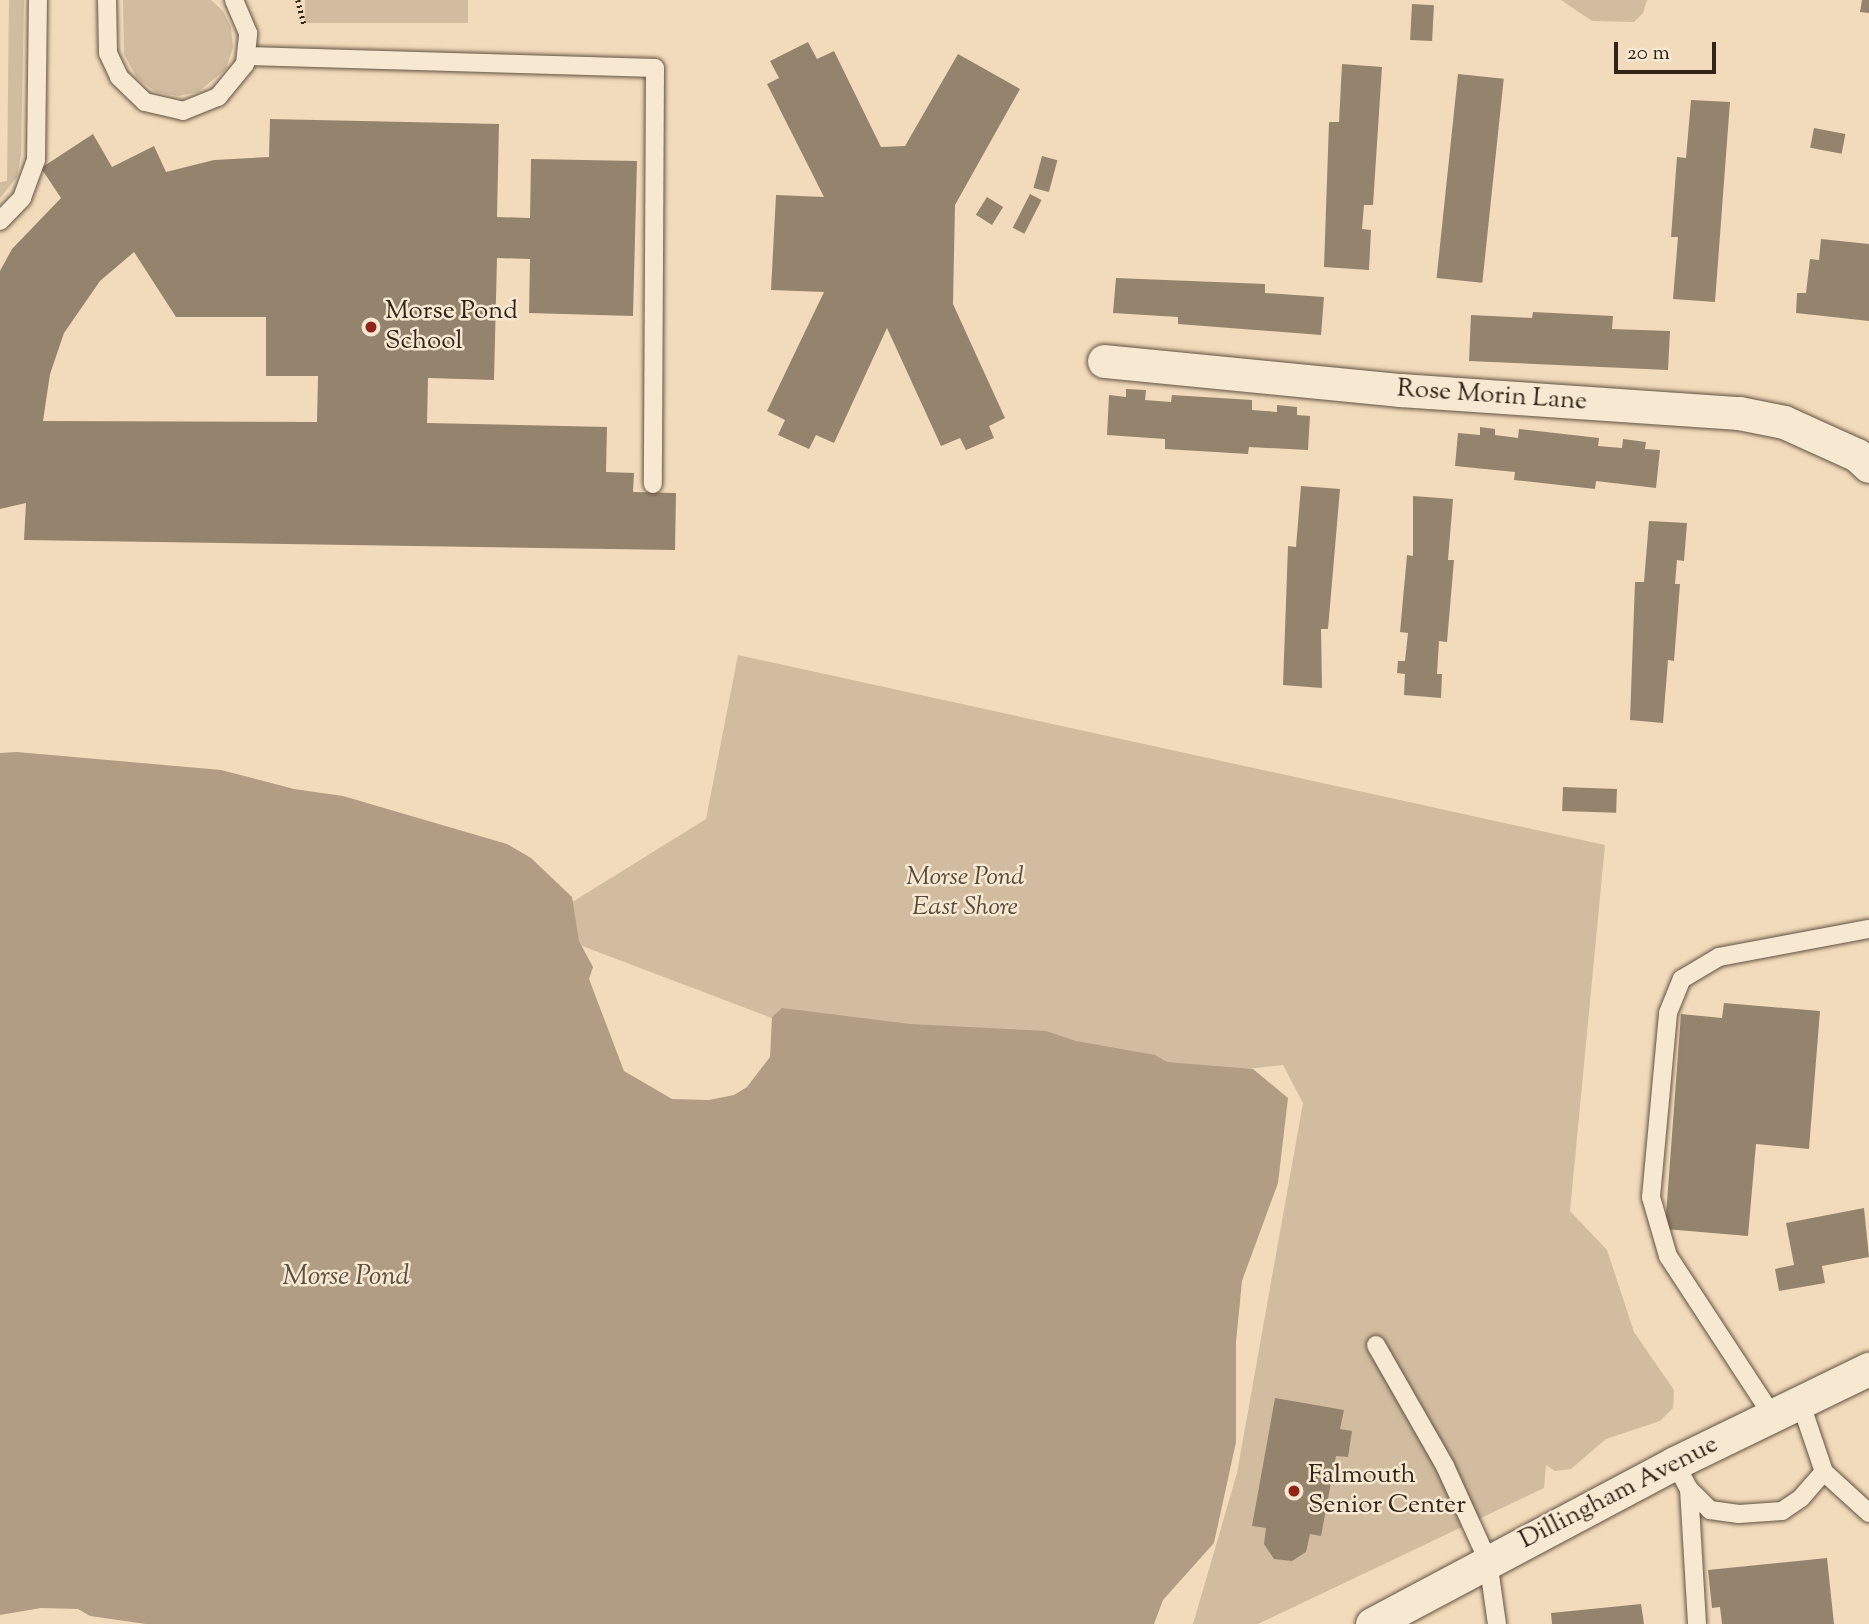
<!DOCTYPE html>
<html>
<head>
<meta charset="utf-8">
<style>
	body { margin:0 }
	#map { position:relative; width:1869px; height:1624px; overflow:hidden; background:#f2dbba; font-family:"Sorts Mill Goudy",serif }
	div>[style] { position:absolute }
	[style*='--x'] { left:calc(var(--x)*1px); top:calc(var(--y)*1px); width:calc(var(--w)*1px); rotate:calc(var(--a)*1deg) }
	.green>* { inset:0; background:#d1bc9f; transform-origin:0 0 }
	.water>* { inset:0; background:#b09d84 }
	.building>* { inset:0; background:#95846d; transform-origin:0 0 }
	.path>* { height:4.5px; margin-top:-2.25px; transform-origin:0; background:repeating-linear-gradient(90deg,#31251a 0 2px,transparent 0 5.5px) }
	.roads { filter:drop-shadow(0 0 2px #615242) drop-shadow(0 0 2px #615242) }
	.lane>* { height:18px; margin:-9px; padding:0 9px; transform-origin:9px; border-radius:9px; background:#f7e8d2 }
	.street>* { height:33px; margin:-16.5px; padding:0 16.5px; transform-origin:16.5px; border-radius:16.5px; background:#f7e8d2 }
	.dots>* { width:19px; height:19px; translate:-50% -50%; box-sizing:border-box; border:4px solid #f7e8d2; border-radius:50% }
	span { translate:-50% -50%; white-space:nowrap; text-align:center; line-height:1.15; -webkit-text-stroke:5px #f7e8d2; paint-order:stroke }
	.poi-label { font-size:26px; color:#31251a }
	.left { translate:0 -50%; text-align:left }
	.street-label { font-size:26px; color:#31251a }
	.park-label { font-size:26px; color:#594b3b; font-style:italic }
	.water-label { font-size:28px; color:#5d4f3f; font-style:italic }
	.scale { position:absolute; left:1614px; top:42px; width:102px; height:32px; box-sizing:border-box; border:4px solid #31251a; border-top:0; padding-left:9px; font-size:21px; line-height:24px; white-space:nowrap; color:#31251a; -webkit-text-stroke:5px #f7e8d2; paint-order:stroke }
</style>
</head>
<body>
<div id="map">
	<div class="green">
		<div style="clip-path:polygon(9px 0,24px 0,21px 155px,17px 177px,0 198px,0 182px,7px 181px)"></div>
		<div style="clip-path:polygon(123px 0,211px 0,223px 11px,231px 27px,233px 47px,226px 69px,198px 92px,178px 96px,156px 92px,137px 78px,124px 54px)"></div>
		<div style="left:305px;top:0;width:163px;height:23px"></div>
		<div style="clip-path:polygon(1561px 0,1647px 0,1643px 13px,1634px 22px,1592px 21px)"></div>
		<div style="clip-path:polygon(738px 655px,1605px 845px,1570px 1211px,1607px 1250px,1634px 1332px,1674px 1390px,1673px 1408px,1660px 1421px,1606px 1439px,1571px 1469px,1555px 1471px,1546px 1465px,1544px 1488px,1258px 1624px,1193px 1624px,1237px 1473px,1303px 1103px,1283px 1065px,1198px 1074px,948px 1085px,532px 927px,706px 819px)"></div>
	</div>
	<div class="water">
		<div style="clip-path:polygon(17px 752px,221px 770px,294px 789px,343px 796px,507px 844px,531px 858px,572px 897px,579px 941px,593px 967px,589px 979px,624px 1071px,672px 1099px,709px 1100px,734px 1095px,747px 1087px,770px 1057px,772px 1017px,782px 1008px,910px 1024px,1046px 1031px,1076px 1041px,1155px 1055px,1167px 1062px,1253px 1069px,1288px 1098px,1278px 1183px,1242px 1281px,1236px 1342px,1236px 1442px,1214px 1543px,1163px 1600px,1154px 1624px,146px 1624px,90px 1616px,78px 1609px,41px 1608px,0 1615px,0 753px)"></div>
	</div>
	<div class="building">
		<div style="clip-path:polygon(1862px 0,1869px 0,1869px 13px,1860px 12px)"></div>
		<div style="left:1412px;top:4px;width:22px;height:36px;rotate:3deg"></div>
		<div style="clip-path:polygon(808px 42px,817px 59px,834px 51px,881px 147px,905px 146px,958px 54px,1020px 89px,955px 205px,953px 304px,1005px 418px,989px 426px,994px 438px,966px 450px,960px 438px,941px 446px,887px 328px,834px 443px,816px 435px,809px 449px,778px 435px,785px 420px,767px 411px,824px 292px,771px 290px,776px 195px,824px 197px,767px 84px,779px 78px,770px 61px)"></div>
		<div style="clip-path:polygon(1342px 64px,1382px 67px,1373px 205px,1364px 205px,1362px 229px,1371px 230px,1369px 270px,1324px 267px,1329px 122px,1339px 122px)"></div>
		<div style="left:1458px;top:74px;width:46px;height:205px;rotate:6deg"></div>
		<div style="clip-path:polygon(1691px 100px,1730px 102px,1715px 302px,1673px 299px,1678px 237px,1671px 237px,1677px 157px,1686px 158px)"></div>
		<div style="clip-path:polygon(evenodd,270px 119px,499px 124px,497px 217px,530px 218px,531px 159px,637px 161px,633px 316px,529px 313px,530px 259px,497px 258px,494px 380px,428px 378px,427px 423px,607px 427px,606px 472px,634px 473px,633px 492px,676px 493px,675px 550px,24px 540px,26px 503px,0 509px,0 271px,12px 249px,61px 198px,41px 168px,93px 134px,112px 167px,154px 146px,166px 172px,214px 160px,269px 157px,270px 119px,134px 252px,176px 317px,266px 317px,266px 376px,318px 376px,317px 422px,43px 421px,50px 374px,64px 333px,100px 281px,134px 252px)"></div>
		<div style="left:1814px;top:128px;width:32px;height:20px;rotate:11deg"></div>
		<div style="left:1042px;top:156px;width:16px;height:33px;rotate:15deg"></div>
		<div style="left:1030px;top:194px;width:13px;height:38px;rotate:27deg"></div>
		<div style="left:987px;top:197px;width:19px;height:21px;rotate:32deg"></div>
		<div style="clip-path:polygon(1821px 239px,1869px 244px,1869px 321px,1796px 313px,1797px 293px,1806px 293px,1810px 259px,1819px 260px)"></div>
		<div style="clip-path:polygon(1116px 278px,1265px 284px,1265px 293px,1324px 297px,1321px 335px,1178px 324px,1178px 317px,1113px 313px)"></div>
		<div style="clip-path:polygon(1533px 312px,1613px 316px,1612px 329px,1670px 331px,1668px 370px,1469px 361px,1471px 315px,1532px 318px)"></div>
		<div style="clip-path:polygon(1126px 389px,1146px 390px,1145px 400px,1171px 402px,1172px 395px,1252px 400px,1252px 410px,1277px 412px,1277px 405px,1297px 407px,1297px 415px,1310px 416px,1308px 450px,1249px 447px,1248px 454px,1165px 449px,1165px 439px,1107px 435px,1109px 395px,1126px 397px)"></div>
		<div style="clip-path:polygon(1480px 427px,1495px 429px,1495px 435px,1518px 438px,1519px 429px,1599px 438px,1598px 446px,1622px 448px,1623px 439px,1646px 442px,1645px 449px,1660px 450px,1656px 488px,1596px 481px,1595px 489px,1514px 480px,1515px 472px,1455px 466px,1458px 433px,1480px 435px)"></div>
		<div style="clip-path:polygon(1301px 486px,1340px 489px,1328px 629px,1321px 629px,1322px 688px,1283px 685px,1288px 546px,1296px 547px)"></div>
		<div style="clip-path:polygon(1413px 496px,1453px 499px,1448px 560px,1454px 560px,1447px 642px,1439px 641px,1437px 674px,1442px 674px,1441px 698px,1404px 695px,1405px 674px,1397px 673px,1398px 661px,1405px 661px,1408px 633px,1400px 632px,1407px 555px,1413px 556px)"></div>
		<div style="clip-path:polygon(1649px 521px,1687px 523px,1684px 561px,1677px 560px,1675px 584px,1680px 584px,1674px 661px,1668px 660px,1663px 723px,1630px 720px,1635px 582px,1644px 582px)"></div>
		<div style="left:1563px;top:787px;width:54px;height:24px;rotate:2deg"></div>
		<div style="clip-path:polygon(1724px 1003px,1820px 1011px,1809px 1149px,1756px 1144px,1748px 1236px,1665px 1229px,1681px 1014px,1722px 1018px)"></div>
		<div style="clip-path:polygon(1864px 1208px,1869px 1257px,1822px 1266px,1825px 1283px,1779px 1291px,1775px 1269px,1794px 1265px,1786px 1223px)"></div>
		<div style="clip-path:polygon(1275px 1398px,1344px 1410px,1340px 1429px,1352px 1431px,1348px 1457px,1336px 1456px,1321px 1536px,1310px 1534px,1306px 1552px,1292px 1561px,1274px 1559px,1264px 1544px,1266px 1528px,1252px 1526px)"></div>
		<div style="clip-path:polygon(1827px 1558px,1834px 1624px,1722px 1624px,1720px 1607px,1712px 1608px,1708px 1570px)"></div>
		<div style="clip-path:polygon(1641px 1604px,1644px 1624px,1552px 1624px,1551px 1613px)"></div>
	</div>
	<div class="path">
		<div style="--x:298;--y:0;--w:25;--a:76"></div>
	</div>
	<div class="roads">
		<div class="lane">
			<div style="--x:107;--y:0;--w:53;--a:88.9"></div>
			<div style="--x:108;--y:53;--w:26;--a:65"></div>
			<div style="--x:119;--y:77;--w:36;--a:44"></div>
			<div style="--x:145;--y:102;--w:39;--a:13"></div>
			<div style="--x:183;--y:111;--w:38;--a:-22"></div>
			<div style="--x:218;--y:97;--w:43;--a:-50.7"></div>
			<div style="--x:245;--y:64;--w:31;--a:-84"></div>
			<div style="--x:248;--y:33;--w:36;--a:-113"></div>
			<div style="--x:248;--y:56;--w:407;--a:1.7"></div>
			<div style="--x:655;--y:68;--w:416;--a:90.3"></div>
			<div style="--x:0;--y:221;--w:32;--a:-46"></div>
			<div style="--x:22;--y:198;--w:40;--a:-69.8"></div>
			<div style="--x:36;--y:160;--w:160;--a:-89.3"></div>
			<div style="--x:1376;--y:1345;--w:139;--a:60.3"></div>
			<div style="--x:1445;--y:1466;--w:104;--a:65.6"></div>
			<div style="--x:1488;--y:1561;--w:64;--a:81.9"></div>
			<div style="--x:1800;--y:1401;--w:75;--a:71.3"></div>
			<div style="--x:1824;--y:1472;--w:61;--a:42.3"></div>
			<div style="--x:1772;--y:1415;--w:190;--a:-123.2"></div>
			<div style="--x:1668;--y:1256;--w:61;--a:-106.1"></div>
			<div style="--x:1651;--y:1197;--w:185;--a:-84.7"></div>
			<div style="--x:1668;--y:1013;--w:37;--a:-68"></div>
			<div style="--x:1682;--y:979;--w:43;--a:-30.7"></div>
			<div style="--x:1719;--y:957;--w:153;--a:-10.6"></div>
			<div style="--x:1675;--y:1463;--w:30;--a:62"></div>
			<div style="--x:1689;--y:1489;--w:30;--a:45"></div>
			<div style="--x:1710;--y:1510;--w:29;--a:8"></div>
			<div style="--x:1739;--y:1514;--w:43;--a:-4"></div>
			<div style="--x:1782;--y:1511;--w:23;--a:-34"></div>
			<div style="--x:1801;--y:1498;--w:35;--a:-49"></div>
			<div style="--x:1689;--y:1489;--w:135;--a:86.6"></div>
		</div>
		<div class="street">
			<div style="--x:1104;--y:361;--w:297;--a:5.6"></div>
			<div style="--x:1400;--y:390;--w:340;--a:3.9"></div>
			<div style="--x:1739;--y:413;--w:46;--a:11.3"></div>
			<div style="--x:1784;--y:422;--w:80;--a:24.3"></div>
			<div style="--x:1857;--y:455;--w:16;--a:43"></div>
			<div style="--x:1372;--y:1624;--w:343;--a:-28"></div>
			<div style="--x:1675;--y:1463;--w:216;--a:-25.9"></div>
		</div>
	</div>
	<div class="dots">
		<div style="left:371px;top:327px;background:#8f2418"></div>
		<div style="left:1294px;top:1491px;background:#8f2418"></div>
	</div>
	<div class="poi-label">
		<span class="left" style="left:385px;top:327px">Morse Pond<br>School</span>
		<span class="left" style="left:1308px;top:1491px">Falmouth<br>Senior Center</span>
	</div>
	<div class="street-label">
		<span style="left:1492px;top:396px;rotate:4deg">Rose Morin Lane</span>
		<span style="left:1619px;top:1493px;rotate:-27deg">Dillingham Avenue</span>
	</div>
	<div class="park-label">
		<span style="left:965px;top:893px">Morse Pond<br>East Shore</span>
	</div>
	<div class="water-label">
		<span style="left:346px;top:1277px">Morse Pond</span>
	</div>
	<div class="scale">20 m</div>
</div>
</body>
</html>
